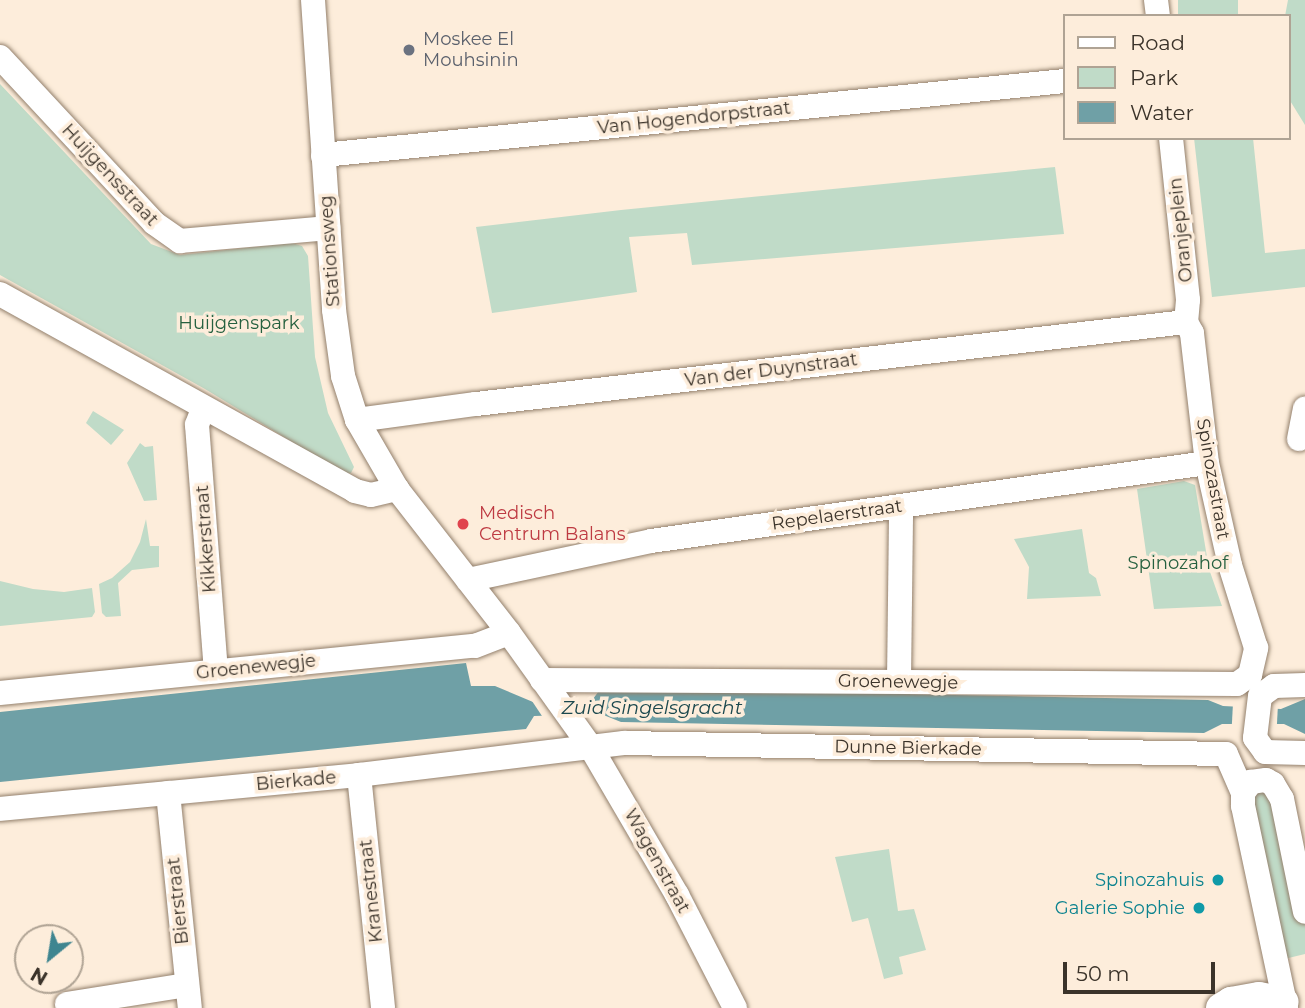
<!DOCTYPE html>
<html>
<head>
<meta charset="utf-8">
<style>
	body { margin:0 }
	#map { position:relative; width:1305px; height:1008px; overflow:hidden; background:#fdeddb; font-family:Montserrat,sans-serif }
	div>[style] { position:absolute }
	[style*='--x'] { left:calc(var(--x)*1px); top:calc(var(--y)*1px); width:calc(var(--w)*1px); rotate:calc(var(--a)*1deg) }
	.green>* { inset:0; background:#c0dbc8; transform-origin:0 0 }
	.water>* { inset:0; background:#6fa0a6 }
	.pier>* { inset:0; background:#fdeddb; transform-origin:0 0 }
	.roads { filter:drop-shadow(0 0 2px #93806c) drop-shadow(0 0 2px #93806c) }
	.minor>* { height:24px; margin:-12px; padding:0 12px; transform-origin:12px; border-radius:12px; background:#fff }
	.tertiary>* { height:30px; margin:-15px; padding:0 15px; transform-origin:15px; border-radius:15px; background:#fff }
	.dots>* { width:19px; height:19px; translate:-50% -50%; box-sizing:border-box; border:4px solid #fdeddb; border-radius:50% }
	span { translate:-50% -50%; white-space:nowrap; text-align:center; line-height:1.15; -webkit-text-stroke:7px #fdeddb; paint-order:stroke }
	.worship-label { font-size:18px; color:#5b616d }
	.left { translate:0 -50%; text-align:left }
	.street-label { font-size:18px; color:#3b332a }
	.park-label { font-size:18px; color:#25603f }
	.health-label { font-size:18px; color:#be3a42 }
	.culture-label { font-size:18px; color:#0d838f }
	.right { translate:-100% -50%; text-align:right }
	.water-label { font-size:19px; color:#1b484e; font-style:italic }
	.legend { position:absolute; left:1063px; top:14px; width:228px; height:126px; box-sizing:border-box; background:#fdeddb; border:2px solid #afa394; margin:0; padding:9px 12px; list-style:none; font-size:21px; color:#3b332a }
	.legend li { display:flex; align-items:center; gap:14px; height:35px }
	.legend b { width:35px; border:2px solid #afa394 }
	.north { position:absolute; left:14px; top:924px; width:70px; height:70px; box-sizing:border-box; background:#fdeddb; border:2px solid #afa394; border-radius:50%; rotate:210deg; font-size:19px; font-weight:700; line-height:28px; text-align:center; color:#3b332a }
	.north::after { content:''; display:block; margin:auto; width:24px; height:32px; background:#3f8590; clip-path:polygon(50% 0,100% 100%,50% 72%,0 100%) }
	.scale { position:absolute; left:1063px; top:962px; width:152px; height:32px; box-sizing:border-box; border:4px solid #3b332a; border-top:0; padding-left:9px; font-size:21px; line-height:24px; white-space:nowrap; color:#3b332a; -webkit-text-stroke:5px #fdeddb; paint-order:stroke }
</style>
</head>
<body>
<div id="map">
	<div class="green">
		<div style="left:1178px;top:0;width:60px;height:16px"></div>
		<div style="clip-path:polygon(1288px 0,1305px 0,1305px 125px,1289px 99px,1289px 16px,1285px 16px)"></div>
		<div style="clip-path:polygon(0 84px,151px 244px,180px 255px,292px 243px,302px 246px,308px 256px,315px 357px,328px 413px,354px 467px,351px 473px,343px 473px,205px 389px,0 275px)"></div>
		<div style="clip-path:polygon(1194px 138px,1253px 138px,1265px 253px,1305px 249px,1305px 287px,1212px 297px)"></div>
		<div style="clip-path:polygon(1055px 167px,1064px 234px,692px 265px,687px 233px,629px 237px,637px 292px,492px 313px,476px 227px,621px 210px)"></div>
		<div style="clip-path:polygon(93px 411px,124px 430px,111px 445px,86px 423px)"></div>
		<div style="clip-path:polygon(140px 443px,145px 447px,153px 446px,157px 500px,144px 501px,127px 463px)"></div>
		<div style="clip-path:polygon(1184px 481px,1195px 485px,1209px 569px,1222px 606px,1154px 609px,1137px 489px)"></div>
		<div style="clip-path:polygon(146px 519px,150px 546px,159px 546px,159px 567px,132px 570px,118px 583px,121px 616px,106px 617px,102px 613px,99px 584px,112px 578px,130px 562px,140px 542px)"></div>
		<div style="clip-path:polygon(1082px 529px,1089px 573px,1096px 578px,1101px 596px,1027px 599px,1029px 567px,1014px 539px)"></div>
		<div style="clip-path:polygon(0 581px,33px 589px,64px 592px,92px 588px,95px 612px,92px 617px,0 626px)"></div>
		<div style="clip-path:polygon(1266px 780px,1305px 912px,1305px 954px,1276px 961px,1246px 787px)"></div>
		<div style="clip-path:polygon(889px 849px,898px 911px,914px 909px,926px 950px,899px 957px,903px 974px,884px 979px,868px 918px,852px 922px,835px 857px)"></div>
	</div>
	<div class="water">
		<div style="clip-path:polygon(466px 663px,471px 686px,495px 686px,533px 702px,593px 699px,601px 688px,1208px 700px,1223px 706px,1281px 709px,1305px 699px,1305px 734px,1284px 724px,1222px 724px,1204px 733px,621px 722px,601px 714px,534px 716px,526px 729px,0 782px,0 712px)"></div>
	</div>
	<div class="pier">
		<div style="clip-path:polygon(591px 696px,603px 717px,544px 719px,530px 698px)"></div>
		<div style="left:1233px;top:703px;width:45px;height:24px;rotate:3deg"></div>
	</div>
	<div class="roads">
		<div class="minor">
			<div style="--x:313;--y:0;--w:311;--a:86.1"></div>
			<div style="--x:334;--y:310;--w:67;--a:82.2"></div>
			<div style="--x:343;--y:376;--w:46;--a:72.3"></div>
			<div style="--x:357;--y:420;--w:80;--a:59.9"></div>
			<div style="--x:397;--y:489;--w:182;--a:52.1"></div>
			<div style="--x:509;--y:633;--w:139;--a:54.4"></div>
			<div style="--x:590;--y:746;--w:173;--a:59.7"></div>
			<div style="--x:677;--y:895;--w:127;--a:62.8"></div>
			<div style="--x:1156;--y:0;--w:16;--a:83"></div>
			<div style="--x:0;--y:57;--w:226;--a:47.1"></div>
			<div style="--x:154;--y:223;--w:32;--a:35"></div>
			<div style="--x:180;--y:241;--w:149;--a:-5"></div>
			<div style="--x:1171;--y:138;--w:163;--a:84"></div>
			<div style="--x:1188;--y:300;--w:22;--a:95"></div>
			<div style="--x:323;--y:155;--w:746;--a:-5.7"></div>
			<div style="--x:0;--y:294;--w:406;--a:29"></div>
			<div style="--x:355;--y:491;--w:16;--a:14"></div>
			<div style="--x:371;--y:495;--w:27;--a:-13"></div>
			<div style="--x:203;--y:409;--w:17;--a:111"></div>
			<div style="--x:197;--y:425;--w:247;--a:85.6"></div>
			<div style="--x:357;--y:420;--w:120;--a:-7.7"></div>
			<div style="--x:476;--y:404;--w:715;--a:-6.59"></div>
			<div style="--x:1299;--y:439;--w:31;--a:-79"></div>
			<div style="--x:468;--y:580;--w:187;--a:-12"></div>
			<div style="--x:651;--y:541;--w:561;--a:-7.99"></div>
			<div style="--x:542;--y:680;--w:695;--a:0.33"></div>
			<div style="--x:1237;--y:684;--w:16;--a:-35"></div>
			<div style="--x:1250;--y:675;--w:28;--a:-77"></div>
			<div style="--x:1256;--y:648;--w:87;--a:-107.4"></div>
			<div style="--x:1230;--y:565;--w:105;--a:-102.7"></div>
			<div style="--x:1207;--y:463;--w:131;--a:-96.6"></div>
			<div style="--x:1192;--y:333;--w:13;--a:-119"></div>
			<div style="--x:899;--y:681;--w:175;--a:-89.3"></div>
			<div style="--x:1305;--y:685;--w:31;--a:178"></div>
			<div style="--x:1274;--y:686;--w:17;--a:144"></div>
			<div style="--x:1260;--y:696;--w:42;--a:96.8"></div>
			<div style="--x:1255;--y:738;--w:17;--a:54"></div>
			<div style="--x:1265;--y:752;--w:40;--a:1.4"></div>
			<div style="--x:0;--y:693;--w:477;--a:-5.7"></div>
			<div style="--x:475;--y:646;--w:36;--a:-21"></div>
			<div style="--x:359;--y:775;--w:234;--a:84.1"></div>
			<div style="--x:168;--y:793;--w:216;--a:84.2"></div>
			<div style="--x:0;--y:809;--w:361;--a:-5.4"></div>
			<div style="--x:359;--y:775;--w:267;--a:-6.9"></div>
			<div style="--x:624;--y:743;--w:602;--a:1.05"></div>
			<div style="--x:1226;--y:754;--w:43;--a:66.4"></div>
			<div style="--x:67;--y:1004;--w:121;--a:-9"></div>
			<div style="--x:1286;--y:1008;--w:207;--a:-102"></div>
			<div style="--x:1243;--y:806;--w:13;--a:-90"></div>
			<div style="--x:1243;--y:793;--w:14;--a:-54"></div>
			<div style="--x:1251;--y:782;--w:15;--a:-8"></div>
			<div style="--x:1266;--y:780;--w:8;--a:30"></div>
			<div style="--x:1273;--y:784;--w:17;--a:59"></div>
			<div style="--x:1282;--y:799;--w:115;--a:78.5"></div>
		</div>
		<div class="tertiary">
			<div style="--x:1221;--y:1008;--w:12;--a:-31"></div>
			<div style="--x:1231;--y:1002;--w:28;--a:-10"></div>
			<div style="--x:1259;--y:997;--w:25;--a:11"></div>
		</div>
	</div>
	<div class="dots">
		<div style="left:409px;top:50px;background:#6b7280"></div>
		<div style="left:463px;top:524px;background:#e0444e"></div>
		<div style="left:1218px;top:880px;background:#0f9aa8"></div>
		<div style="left:1199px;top:908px;background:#0f9aa8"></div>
	</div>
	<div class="worship-label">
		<span class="left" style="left:423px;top:50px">Moskee El<br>Mouhsinin</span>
	</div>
	<div class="street-label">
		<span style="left:694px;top:118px;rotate:-6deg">Van Hogendorpstraat</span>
		<span style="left:110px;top:175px;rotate:47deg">Huijgensstraat</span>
		<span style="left:1181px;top:230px;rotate:-96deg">Oranjeplein</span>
		<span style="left:330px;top:251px;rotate:-94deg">Stationsweg</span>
		<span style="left:771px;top:370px;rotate:-7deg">Van der Duynstraat</span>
		<span style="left:1213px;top:479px;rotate:80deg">Spinozastraat</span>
		<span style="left:837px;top:515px;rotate:-8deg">Repelaerstraat</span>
		<span style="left:206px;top:539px;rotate:-94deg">Kikkerstraat</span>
		<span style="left:256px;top:667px;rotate:-6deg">Groenewegje</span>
		<span style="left:898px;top:682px;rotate:1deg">Groenewegje</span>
		<span style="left:908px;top:748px;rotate:1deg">Dunne Bierkade</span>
		<span style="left:296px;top:781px;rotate:-5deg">Bierkade</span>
		<span style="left:657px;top:861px;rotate:61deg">Wagenstraat</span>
		<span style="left:371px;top:891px;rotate:-96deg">Kranestraat</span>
		<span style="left:178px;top:901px;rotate:-96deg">Bierstraat</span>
	</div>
	<div class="park-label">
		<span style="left:239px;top:323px">Huijgenspark</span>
		<span style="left:1178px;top:563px">Spinozahof</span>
	</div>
	<div class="health-label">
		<span class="left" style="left:479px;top:524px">Medisch<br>Centrum Balans</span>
	</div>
	<div class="culture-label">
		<span class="right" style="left:1204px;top:880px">Spinozahuis</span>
		<span class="right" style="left:1185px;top:908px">Galerie Sophie</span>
	</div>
	<div class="water-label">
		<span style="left:652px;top:708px">Zuid Singelsgracht</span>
	</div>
	<ul class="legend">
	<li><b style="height:9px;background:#fff"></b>Road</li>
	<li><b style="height:19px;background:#c0dbc8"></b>Park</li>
	<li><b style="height:19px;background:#6fa0a6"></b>Water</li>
	</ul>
	<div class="north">N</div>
	<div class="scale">50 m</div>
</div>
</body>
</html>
